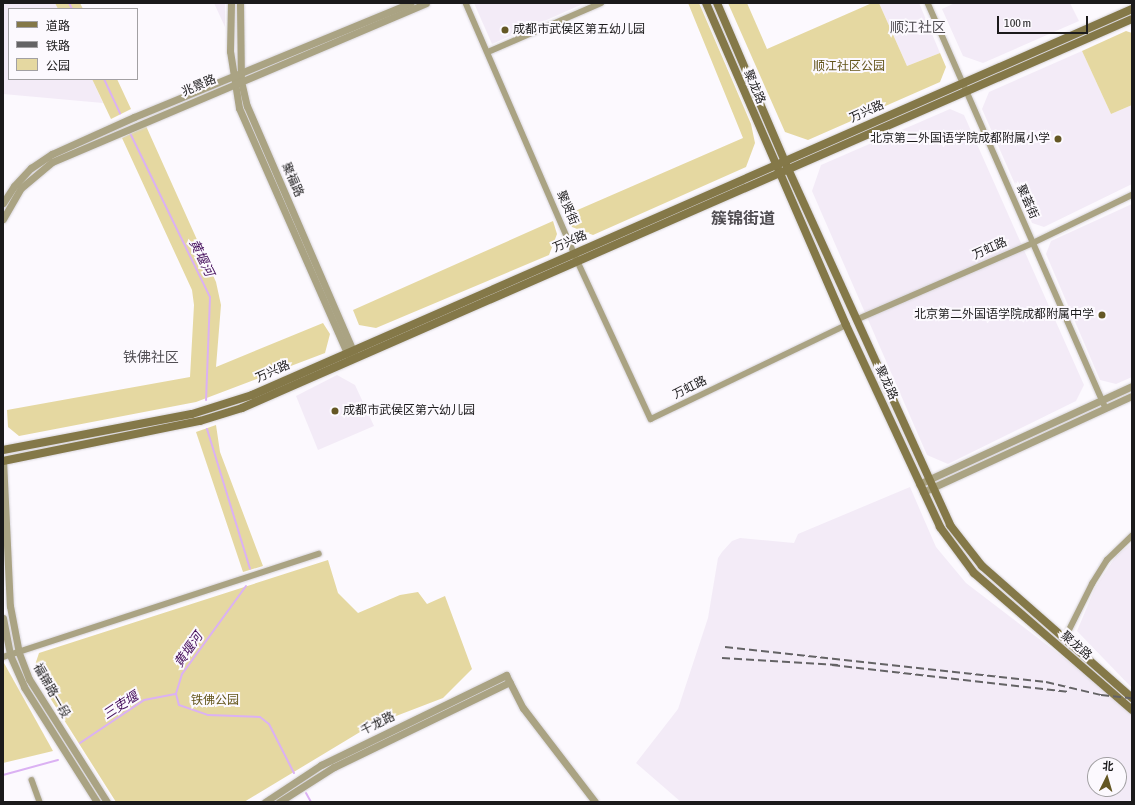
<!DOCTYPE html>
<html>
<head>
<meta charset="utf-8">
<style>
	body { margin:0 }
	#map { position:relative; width:1135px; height:805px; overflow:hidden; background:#fcf9fe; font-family:"Asap Condensed","Noto Sans SC",sans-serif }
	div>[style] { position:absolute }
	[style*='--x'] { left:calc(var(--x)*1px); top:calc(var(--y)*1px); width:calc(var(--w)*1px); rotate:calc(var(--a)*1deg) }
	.built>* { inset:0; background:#f3ebf7 }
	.green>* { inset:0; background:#e5d8a1 }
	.stream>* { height:2px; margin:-1px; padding:0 1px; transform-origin:1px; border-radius:1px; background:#dbb1f3 }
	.roads { filter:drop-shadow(0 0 1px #d8d5da) drop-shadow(0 0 1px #d8d5da) }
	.minor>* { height:5.5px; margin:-2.75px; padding:0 2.75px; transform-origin:2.75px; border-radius:2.75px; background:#aaa383 }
	.tertiary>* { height:7px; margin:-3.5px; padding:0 3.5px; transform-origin:3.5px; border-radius:3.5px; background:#aaa383 }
	.secondary>* { height:8px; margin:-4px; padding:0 4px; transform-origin:4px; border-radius:4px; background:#847848 }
	.rail>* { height:2px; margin-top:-1px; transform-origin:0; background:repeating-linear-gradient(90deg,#646365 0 8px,transparent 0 12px) }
	.dots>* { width:11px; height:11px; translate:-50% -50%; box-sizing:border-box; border:2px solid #fcf9fe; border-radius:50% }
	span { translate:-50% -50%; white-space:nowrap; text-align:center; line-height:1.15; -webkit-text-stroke:4px #fcf9fe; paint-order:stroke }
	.poi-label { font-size:12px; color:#1b1a1b }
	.left { translate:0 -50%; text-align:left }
	.right { translate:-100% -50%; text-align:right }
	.park-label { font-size:12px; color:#63551b }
	.street-label { font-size:12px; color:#1b1a1b }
	.water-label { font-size:13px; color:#450f5c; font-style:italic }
	.quarter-label { font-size:14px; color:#514e53 }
	.district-label { font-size:16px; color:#514e53; font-weight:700 }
	.frame { position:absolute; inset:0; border:4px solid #1b1a1b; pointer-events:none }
	.legend { position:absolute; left:8px; top:8px; width:130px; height:72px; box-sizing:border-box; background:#fcf9fe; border:1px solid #a2a0a3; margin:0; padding:5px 7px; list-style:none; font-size:12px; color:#1b1a1b }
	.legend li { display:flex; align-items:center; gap:8px; height:20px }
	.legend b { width:20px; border:1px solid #a2a0a3 }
	.north { position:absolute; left:1087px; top:757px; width:40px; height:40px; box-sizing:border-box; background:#fcf9fe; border:1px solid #a2a0a3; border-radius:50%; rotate:5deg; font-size:11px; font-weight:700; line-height:16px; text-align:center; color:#1b1a1b }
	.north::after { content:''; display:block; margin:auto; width:14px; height:18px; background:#645724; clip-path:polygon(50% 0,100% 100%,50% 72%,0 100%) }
	.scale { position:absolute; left:997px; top:16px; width:91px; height:18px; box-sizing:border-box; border:2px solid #1b1a1b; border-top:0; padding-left:5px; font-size:12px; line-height:14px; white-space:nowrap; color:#1b1a1b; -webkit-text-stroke:3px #fcf9fe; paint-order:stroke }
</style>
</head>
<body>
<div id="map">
	<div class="built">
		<div style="clip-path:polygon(3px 3px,55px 3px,58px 9px,9px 9px,9px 79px,92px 79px,103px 103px,3px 94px)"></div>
		<div style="clip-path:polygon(214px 3px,225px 3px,225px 27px)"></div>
		<div style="clip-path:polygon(474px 3px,585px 3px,492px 44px)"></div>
		<div style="clip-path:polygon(879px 3px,919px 3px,940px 53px,907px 66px)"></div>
		<div style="clip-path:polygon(955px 3px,1070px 3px,1079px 21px,983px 63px,963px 56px,942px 9px)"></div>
		<div style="clip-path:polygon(1082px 51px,1111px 114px,1132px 105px,1132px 184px,1044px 227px,1032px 223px,982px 109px,989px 92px)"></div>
		<div style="clip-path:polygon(950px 109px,964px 115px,1084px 385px,1076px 401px,948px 464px,927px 455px,812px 191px,821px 165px)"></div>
		<div style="clip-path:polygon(1132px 204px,1132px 377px,1116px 384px,1100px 380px,1046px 254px,1051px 241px)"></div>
		<div style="clip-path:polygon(337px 375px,355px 385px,374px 426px,318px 450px,296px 396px)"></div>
		<div style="clip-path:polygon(evenodd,910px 487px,936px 547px,966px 583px,1110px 693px,1132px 715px,1132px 802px,681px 802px,636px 763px,678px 709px,708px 618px,718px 558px,722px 552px,732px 541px,740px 538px,794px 543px,798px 534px,910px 487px,1095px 765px,1119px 765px,1119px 789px,1095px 789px,1095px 765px)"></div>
		<div style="clip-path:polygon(1132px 543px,1132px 688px,1077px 631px,1095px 588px,1116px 556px)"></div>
	</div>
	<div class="green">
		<div style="clip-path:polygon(55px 3px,80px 3px,83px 9px,58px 9px)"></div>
		<div style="clip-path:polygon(688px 3px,699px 3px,751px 124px,755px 143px,746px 167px,593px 235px,572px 227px,566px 215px,743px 138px)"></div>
		<div style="clip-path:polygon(728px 3px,747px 3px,767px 49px,872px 3px,879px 3px,907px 66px,940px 53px,946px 67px,940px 82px,808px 140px,785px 132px)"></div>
		<div style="clip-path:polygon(1126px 31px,1132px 33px,1132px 105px,1111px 114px,1082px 51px)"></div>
		<div style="clip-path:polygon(92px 79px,117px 79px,131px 109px,111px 119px)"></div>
		<div style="clip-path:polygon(146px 126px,216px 282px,221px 305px,216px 367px,323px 323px,330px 334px,325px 353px,196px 402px,19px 436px,8px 427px,7px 410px,190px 377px,194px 305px,192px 290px,122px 138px)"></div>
		<div style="clip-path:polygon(553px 221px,557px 234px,549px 255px,376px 328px,359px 325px,353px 310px)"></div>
		<div style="clip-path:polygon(216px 425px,220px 452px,263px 566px,243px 572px,196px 432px)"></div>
		<div style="clip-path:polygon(328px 560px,338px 593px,358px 613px,400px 595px,418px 592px,427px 604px,445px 596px,472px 669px,443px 698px,370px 726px,244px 802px,116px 802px,33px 671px,39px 653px)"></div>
		<div style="clip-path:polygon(3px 663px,4px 663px,53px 751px,3px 763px)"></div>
	</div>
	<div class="stream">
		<div style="--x:69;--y:3;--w:7;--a:63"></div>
		<div style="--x:104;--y:79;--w:38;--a:65"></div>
		<div style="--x:130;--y:133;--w:182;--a:64"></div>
		<div style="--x:210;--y:297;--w:103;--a:92.2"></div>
		<div style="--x:207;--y:429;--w:146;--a:72.9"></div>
		<div style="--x:246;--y:586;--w:109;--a:126"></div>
		<div style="--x:182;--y:674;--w:21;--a:107"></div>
		<div style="--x:176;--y:694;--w:11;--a:75"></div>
		<div style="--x:179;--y:705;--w:31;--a:19"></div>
		<div style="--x:208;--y:715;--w:52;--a:2.2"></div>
		<div style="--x:260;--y:717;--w:11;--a:38"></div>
		<div style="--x:269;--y:724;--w:55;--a:63"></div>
		<div style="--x:80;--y:743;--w:77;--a:-33.9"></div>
		<div style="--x:144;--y:700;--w:32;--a:-11"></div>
		<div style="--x:3;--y:775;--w:57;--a:-15.3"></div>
		<div style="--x:306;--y:793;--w:10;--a:61"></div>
	</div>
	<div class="roads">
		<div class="minor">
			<div style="--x:466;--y:3;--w:282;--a:66.6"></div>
			<div style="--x:578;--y:262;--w:173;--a:65.1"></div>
			<div style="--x:651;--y:419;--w:216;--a:-25.7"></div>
			<div style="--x:928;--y:3;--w:442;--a:66.3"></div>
			<div style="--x:488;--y:52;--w:123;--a:-23.4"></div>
			<div style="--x:856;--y:320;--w:193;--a:-23.5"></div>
			<div style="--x:1033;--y:243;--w:110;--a:-25.9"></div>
			<div style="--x:1064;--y:640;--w:63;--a:-63.4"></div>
			<div style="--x:1092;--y:584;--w:28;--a:-58"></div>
			<div style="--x:1107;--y:560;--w:35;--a:-44"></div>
			<div style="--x:3;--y:657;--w:332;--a:-18.1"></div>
			<div style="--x:32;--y:780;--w:23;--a:70"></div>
		</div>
		<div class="tertiary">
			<div style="--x:231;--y:3;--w:48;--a:91.2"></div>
			<div style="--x:230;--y:51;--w:58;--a:81"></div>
			<div style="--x:239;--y:108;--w:272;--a:66.2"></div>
			<div style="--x:240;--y:3;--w:78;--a:89.3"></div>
			<div style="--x:241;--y:81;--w:26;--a:77"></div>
			<div style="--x:247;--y:106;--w:271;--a:66.6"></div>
			<div style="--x:3;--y:203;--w:20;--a:-57"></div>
			<div style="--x:14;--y:186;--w:25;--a:-47"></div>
			<div style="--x:31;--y:168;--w:25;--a:-34"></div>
			<div style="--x:52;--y:154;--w:90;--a:-24.3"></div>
			<div style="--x:134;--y:117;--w:299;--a:-22.4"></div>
			<div style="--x:3;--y:219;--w:36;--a:-60"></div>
			<div style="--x:21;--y:188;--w:40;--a:-40"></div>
			<div style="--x:52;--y:162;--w:406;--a:-23"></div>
			<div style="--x:3;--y:460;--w:146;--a:87.3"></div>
			<div style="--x:10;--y:606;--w:48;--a:79.2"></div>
			<div style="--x:19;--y:653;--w:28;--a:69"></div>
			<div style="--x:29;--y:679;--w:146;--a:57.6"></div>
			<div style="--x:919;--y:484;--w:234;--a:-24.7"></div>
			<div style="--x:923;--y:492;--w:230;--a:-24.7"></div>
			<div style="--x:3;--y:618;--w:38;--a:79"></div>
			<div style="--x:10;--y:655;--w:35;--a:66"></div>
			<div style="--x:24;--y:687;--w:136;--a:57.6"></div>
			<div style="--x:265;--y:802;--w:67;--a:-33.5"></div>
			<div style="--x:321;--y:765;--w:206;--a:-25.9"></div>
			<div style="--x:506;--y:675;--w:37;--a:63"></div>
			<div style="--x:523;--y:708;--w:118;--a:52.5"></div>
			<div style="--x:279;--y:802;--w:65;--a:-32.5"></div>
			<div style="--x:334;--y:767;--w:195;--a:-25.8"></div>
		</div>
		<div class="secondary">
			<div style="--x:706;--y:3;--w:351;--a:66.5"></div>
			<div style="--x:846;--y:325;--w:223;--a:65"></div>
			<div style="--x:940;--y:527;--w:57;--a:53.5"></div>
			<div style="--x:974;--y:573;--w:209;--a:40.9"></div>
			<div style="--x:717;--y:3;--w:183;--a:66.8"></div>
			<div style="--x:789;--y:171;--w:389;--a:65.5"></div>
			<div style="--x:950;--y:525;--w:52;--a:52"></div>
			<div style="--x:982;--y:566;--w:200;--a:41.3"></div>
			<div style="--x:3;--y:450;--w:192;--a:-10.8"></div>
			<div style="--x:192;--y:414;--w:63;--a:-17.6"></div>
			<div style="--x:252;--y:395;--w:961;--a:-23.68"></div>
			<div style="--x:3;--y:461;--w:201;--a:-11.5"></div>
			<div style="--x:200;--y:421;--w:44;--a:-17.2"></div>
			<div style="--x:242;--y:408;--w:971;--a:-23.61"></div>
		</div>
	</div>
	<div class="rail">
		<div style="--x:725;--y:647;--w:323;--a:6.2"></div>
		<div style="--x:1046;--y:682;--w:57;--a:13.3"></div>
		<div style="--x:1101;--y:695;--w:31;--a:6"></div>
		<div style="--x:722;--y:658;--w:116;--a:3.5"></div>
		<div style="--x:832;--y:665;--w:239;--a:6.5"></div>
	</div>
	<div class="dots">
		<div style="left:505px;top:30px;background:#645724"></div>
		<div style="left:1058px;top:139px;background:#645724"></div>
		<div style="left:1102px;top:315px;background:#645724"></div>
		<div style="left:335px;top:411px;background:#645724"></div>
	</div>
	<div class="poi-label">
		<span class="left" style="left:513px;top:30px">成都市武侯区第五幼儿园</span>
		<span class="right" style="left:1050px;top:139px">北京第二外国语学院成都附属小学</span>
		<span class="right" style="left:1094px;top:315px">北京第二外国语学院成都附属中学</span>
		<span class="left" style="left:343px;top:411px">成都市武侯区第六幼儿园</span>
	</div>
	<div class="park-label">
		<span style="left:849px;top:67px">顺江社区公园</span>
		<span style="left:215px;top:701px">铁佛公园</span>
	</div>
	<div class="street-label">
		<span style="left:199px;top:86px;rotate:-23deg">兆景路</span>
		<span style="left:754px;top:87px;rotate:67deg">聚龙路</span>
		<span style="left:867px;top:112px;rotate:-24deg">万兴路</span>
		<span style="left:292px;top:180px;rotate:66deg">聚福路</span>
		<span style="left:1027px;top:202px;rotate:66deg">聚荟街</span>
		<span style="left:567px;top:208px;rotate:67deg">聚贤街</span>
		<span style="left:570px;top:242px;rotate:-23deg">万兴路</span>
		<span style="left:990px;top:249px;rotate:-24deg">万虹路</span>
		<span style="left:273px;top:372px;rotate:-24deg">万兴路</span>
		<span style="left:886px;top:383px;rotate:65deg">聚龙路</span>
		<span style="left:690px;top:388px;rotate:-26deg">万虹路</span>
		<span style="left:1076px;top:646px;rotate:41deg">聚龙路</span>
		<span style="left:51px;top:691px;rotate:60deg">福锦路一段</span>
		<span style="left:378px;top:724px;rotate:-26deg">千龙路</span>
	</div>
	<div class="water-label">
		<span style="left:201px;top:258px;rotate:64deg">黄堰河</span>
		<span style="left:189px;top:650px;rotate:-55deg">黄堰河</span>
		<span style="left:121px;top:706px;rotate:-33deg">三吏堰</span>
	</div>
	<div class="quarter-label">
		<span style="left:918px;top:27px">顺江社区</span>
		<span style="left:151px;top:357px">铁佛社区</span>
	</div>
	<div class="district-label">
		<span style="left:743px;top:218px">簇锦街道</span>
	</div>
	<div class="frame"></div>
	<ul class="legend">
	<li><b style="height:5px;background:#847848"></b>道路</li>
	<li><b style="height:5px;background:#646365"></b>铁路</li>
	<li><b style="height:11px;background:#e5d8a1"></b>公园</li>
	</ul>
	<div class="north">北</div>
	<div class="scale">100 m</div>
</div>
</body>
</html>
